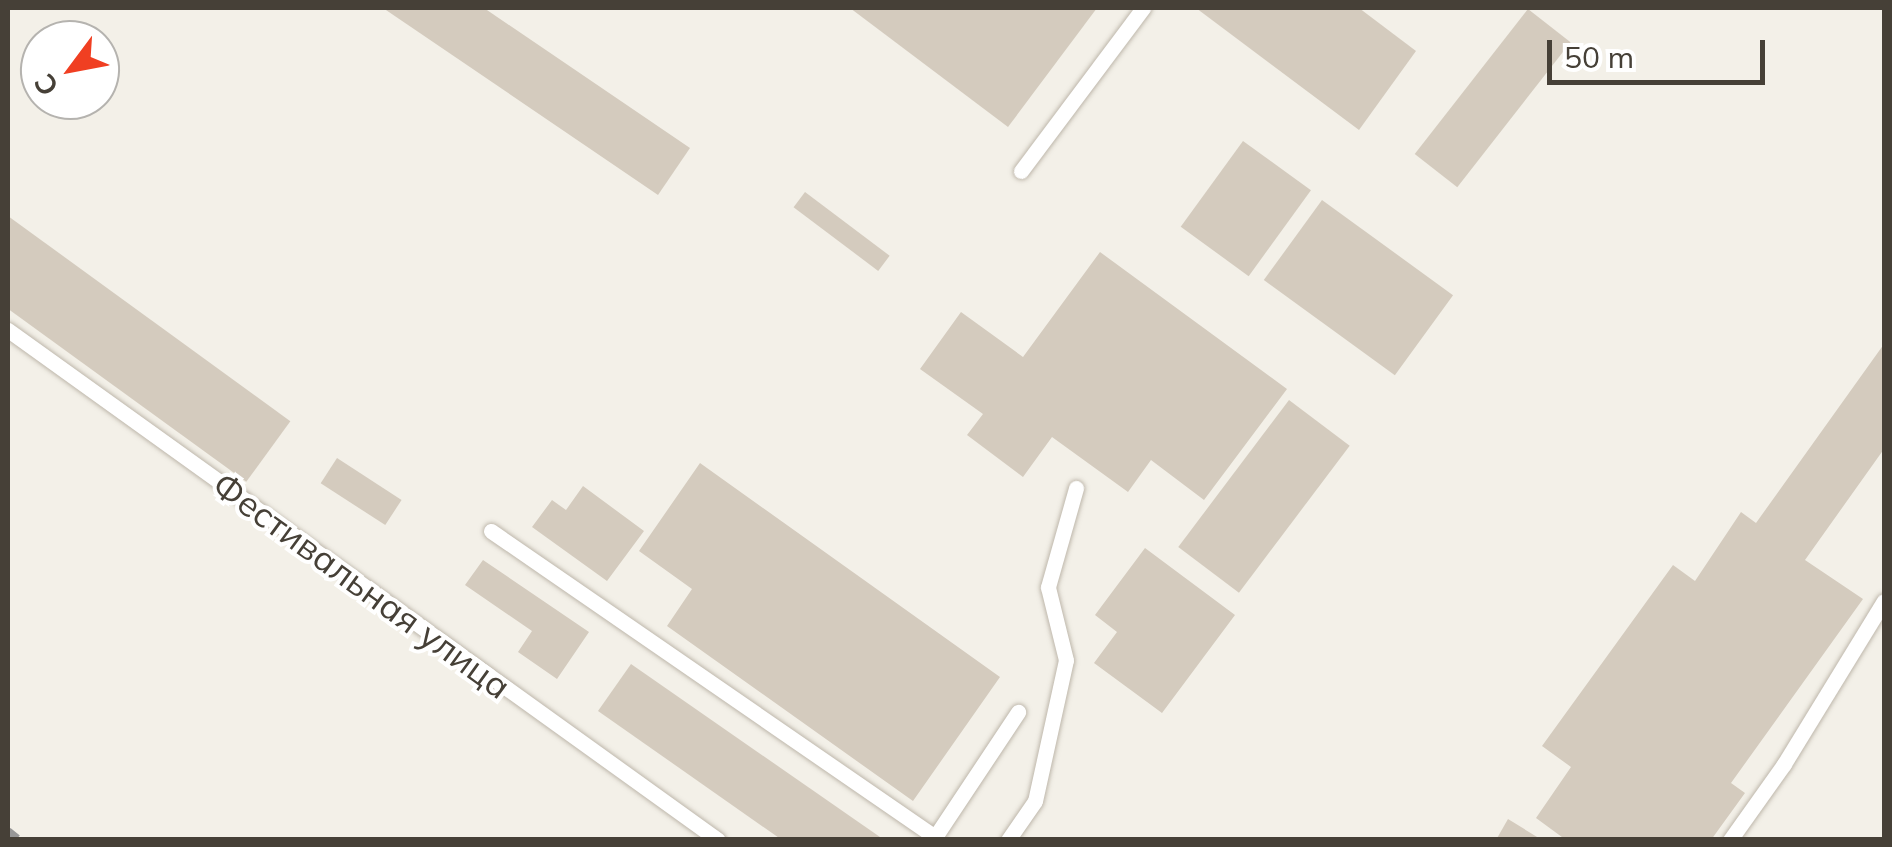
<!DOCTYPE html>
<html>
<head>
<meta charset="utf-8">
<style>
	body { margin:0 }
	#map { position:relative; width:1892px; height:847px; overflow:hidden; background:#f3f0e8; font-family:Mulish,sans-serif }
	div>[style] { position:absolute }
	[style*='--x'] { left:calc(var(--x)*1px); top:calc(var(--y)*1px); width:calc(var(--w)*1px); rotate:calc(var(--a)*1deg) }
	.building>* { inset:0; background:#d4cbbe; transform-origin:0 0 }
	.roads { filter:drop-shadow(0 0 2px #beb7ab) drop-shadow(0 0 2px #beb7ab) }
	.lane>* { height:15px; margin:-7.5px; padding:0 7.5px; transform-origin:7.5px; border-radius:7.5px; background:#fff }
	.rail>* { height:8px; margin-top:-4px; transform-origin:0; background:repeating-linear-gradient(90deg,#979797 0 12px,transparent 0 24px) }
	span { translate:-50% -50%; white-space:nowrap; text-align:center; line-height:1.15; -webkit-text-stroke:8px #fff; paint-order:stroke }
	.street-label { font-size:35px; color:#464037 }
	.frame { position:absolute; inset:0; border:10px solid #464037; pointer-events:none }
	.north { position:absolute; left:20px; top:20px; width:100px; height:100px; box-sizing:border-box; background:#fff; border:2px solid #b5b3af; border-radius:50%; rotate:238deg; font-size:28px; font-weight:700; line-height:40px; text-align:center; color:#464037 }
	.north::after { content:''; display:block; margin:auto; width:35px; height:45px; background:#f03f22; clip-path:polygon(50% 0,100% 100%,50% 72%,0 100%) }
	.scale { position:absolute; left:1547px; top:40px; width:218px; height:45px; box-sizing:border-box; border:5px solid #464037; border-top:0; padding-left:12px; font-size:30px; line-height:35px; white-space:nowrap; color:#464037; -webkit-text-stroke:8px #fff; paint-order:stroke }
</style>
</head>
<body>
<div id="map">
	<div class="building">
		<div style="clip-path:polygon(383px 8px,484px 8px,690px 148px,658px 195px)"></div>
		<div style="clip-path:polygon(850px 8px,1097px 8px,1008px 127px)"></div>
		<div style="clip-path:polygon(1196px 8px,1359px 8px,1416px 51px,1359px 130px)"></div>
		<div style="left:1528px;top:9px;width:54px;height:184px;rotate:38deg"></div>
		<div style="left:1243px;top:141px;width:84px;height:106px;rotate:36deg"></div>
		<div style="left:805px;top:192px;width:106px;height:19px;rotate:37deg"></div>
		<div style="left:1322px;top:200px;width:162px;height:99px;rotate:36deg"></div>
		<div style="left:8px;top:216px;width:349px;height:75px;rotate:36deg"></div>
		<div style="clip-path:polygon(1100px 252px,1287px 389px,1204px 500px,1151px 460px,1128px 492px,1052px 437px,1023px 477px,967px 435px,983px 414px,920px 369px,961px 312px,1023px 357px)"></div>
		<div style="clip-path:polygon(1884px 344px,1884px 449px,1805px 560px,1863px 599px,1731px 783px,1745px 793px,1711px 840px,1566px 840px,1536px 818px,1571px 767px,1542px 746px,1673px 565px,1695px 581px,1741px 512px,1756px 523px)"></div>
		<div style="left:1289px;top:400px;width:76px;height:184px;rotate:37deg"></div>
		<div style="left:337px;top:458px;width:77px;height:30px;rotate:33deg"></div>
		<div style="clip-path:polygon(700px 463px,1000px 677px,913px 801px,667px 626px,692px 589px,639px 551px)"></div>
		<div style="clip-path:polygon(583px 486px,644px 531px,607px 581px,532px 527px,552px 500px,566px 510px)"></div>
		<div style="clip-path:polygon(1145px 548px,1235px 615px,1162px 713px,1094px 663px,1117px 632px,1095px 615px)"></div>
		<div style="clip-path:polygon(483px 560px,589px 632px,557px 679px,518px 652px,532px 631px,465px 585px)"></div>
		<div style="clip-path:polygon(631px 664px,880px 837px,878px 840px,782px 840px,598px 711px)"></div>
		<div style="clip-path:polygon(1508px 819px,1542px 840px,1496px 840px)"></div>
	</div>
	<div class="roads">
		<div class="lane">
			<div style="--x:1021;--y:171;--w:204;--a:-53.2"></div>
			<div style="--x:8;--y:330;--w:874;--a:35.69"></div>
			<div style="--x:491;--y:531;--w:539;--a:34.57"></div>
			<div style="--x:933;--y:840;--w:154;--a:-56.4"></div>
			<div style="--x:1008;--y:840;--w:47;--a:-55.3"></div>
			<div style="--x:1035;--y:801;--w:144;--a:-77.6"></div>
			<div style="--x:1066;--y:660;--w:75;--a:-103.9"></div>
			<div style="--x:1048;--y:587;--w:103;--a:-74.2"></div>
			<div style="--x:1730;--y:840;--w:93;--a:-54.6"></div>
			<div style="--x:1784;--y:764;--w:191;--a:-58.5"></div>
		</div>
	</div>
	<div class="rail">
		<div style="--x:8;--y:831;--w:14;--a:39"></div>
	</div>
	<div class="street-label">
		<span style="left:362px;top:585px;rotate:36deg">Фестивальная улица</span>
	</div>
	<div class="frame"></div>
	<div class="north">С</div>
	<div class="scale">50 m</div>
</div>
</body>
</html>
